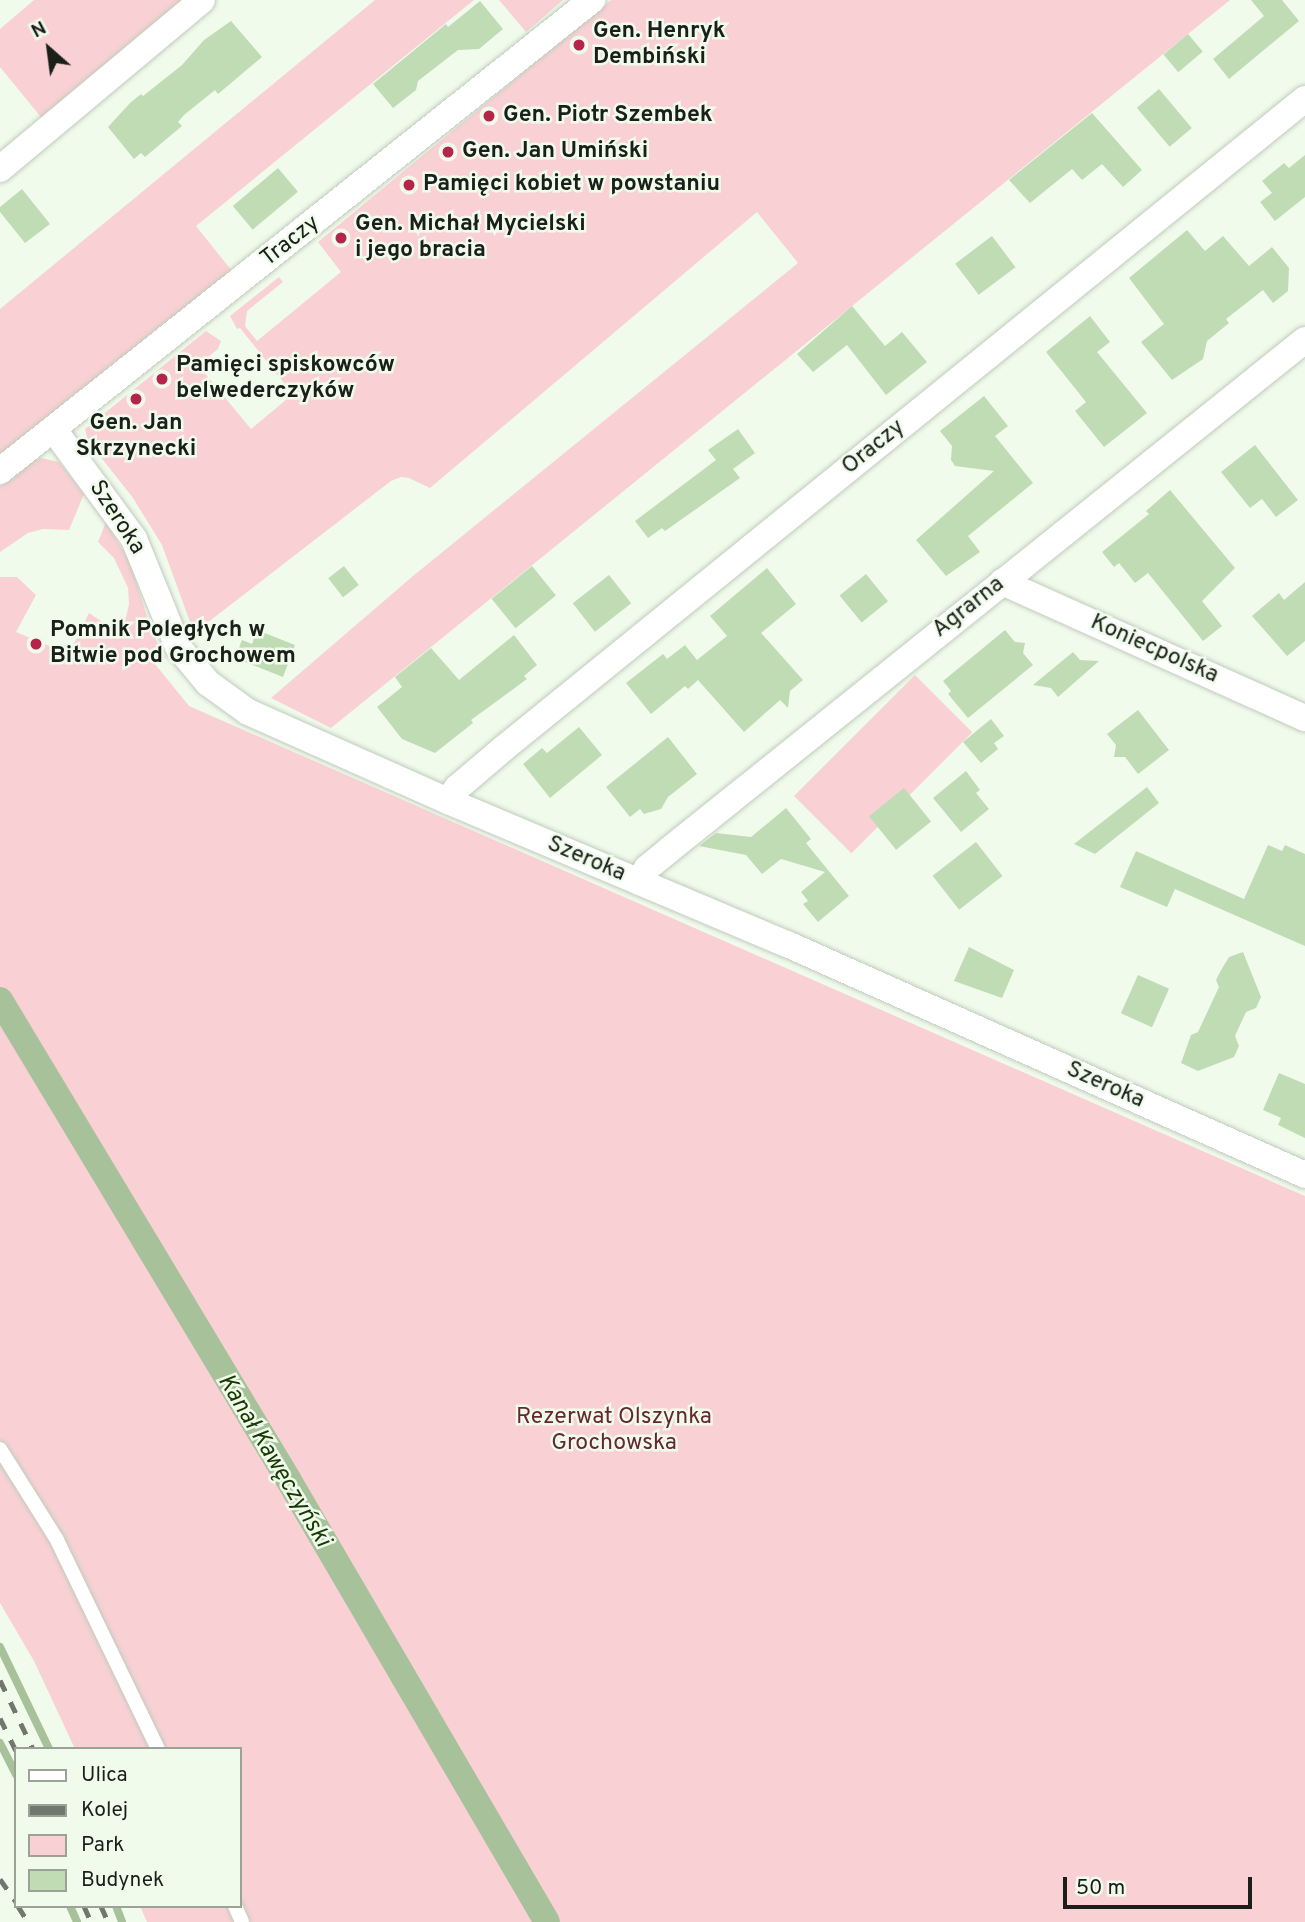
<!DOCTYPE html>
<html>
<head>
<meta charset="utf-8">
<style>
	body { margin:0 }
	#map { position:relative; width:1305px; height:1922px; overflow:hidden; background:#f0fbec; font-family:Overpass,sans-serif }
	div>[style] { position:absolute }
	[style*='--x'] { left:calc(var(--x)*1px); top:calc(var(--y)*1px); width:calc(var(--w)*1px); rotate:calc(var(--a)*1deg) }
	.green>* { inset:0; background:#f9d1d4; transform-origin:0 0 }
	.stream>* { height:8px; margin:-4px; padding:0 4px; transform-origin:4px; border-radius:4px; background:#a7c29b }
	.canal>* { height:26px; margin:-13px; padding:0 13px; transform-origin:13px; border-radius:13px; background:#a7c29b }
	.building>* { inset:0; background:#c0dcb4; transform-origin:0 0 }
	.roads { filter:drop-shadow(0 0 2px #c1cbbd) drop-shadow(0 0 2px #c1cbbd) }
	.lane>* { height:14px; margin:-7px; padding:0 7px; transform-origin:7px; border-radius:7px; background:#fff }
	.street>* { height:26px; margin:-13px; padding:0 13px; transform-origin:13px; border-radius:13px; background:#fff }
	.rail>* { height:5px; margin-top:-2.5px; transform-origin:0; background:repeating-linear-gradient(90deg,#70776e 0 12px,transparent 0 24px) }
	.dots>* { width:19px; height:19px; translate:-50% -50%; box-sizing:border-box; border:4px solid #f0fbec; border-radius:50% }
	span { translate:-50% -50%; white-space:nowrap; text-align:center; line-height:1.15; -webkit-text-stroke:5px #f0fbec; paint-order:stroke }
	.poi-label { font-size:23px; color:#1b1f1a; font-weight:700 }
	.left { translate:0 -50%; text-align:left }
	.street-label { font-size:23px; color:#1b1f1a }
	.park-label { font-size:23px; color:#662731 }
	.water-label { font-size:24px; color:#173a01; font-style:italic }
	.legend { position:absolute; left:14px; top:1747px; width:228px; height:161px; box-sizing:border-box; background:#f0fbec; border:2px solid #9ba398; margin:0; padding:9px 12px; list-style:none; font-size:21px; color:#1b1f1a }
	.legend li { display:flex; align-items:center; gap:14px; height:35px }
	.legend b { width:35px; border:2px solid #9ba398 }
	.north { position:absolute; left:14px; top:14px; width:70px; height:70px; -webkit-text-stroke:5px #f0fbec; paint-order:stroke; rotate:332deg; font-size:19px; font-weight:700; line-height:28px; text-align:center; color:#1b1f1a }
	.north::after { content:''; display:block; margin:auto; width:24px; height:32px; background:#1b1f1a; clip-path:polygon(50% 0,100% 100%,50% 72%,0 100%) }
	.scale { position:absolute; left:1063px; top:1877px; width:189px; height:32px; box-sizing:border-box; border:4px solid #1b1f1a; border-top:0; padding-left:9px; font-size:21px; line-height:24px; white-space:nowrap; color:#1b1f1a; -webkit-text-stroke:5px #f0fbec; paint-order:stroke }
</style>
</head>
<body>
<div id="map">
	<div class="green">
		<div style="clip-path:polygon(34px 0,192px 0,45px 122px,0 67px,0 29px)"></div>
		<div style="clip-path:polygon(375px 0,474px 0,196px 226px,232px 271px,0 456px,0 309px)"></div>
		<div style="clip-path:polygon(499px 0,563px 0,526px 32px)"></div>
		<div style="clip-path:polygon(611px 0,1230px 0,331px 728px,271px 698px,413px 576px,798px 263px,757px 212px,430px 488px,409px 478px,401px 477px,391px 481px,194px 633px,162px 545px,133px 498px,88px 441px,85px 429px,206px 331px,221px 341px,218px 349px,198px 365px,251px 429px,293px 394px,240px 328px,237px 329px,230px 316px,279px 277px,283px 282px,247px 311px,245px 326px,257px 341px,341px 272px,318px 242px)"></div>
		<div style="clip-path:polygon(41px 458px,59px 462px,84px 494px,69px 530px,43px 529px,28px 533px,0 552px,0 486px,34px 460px)"></div>
		<div style="clip-path:polygon(106px 522px,131px 564px,151px 630px,165px 658px,155px 664px,189px 706px,1305px 1196px,1305px 1922px,147px 1922px,140px 1906px,240px 1906px,240px 1749px,75px 1749px,34px 1661px,0 1603px,0 577px,17px 577px,36px 595px,16px 632px,69px 654px,89px 613px,122px 635px,129px 604px,128px 588px,114px 558px,98px 542px)"></div>
		<div style="left:915px;top:675px;width:81px;height:171px;rotate:45deg"></div>
	</div>
	<div class="stream">
		<div style="--x:0;--y:1647;--w:113;--a:64.3"></div>
		<div style="--x:0;--y:1743;--w:36;--a:63"></div>
		<div style="--x:70;--y:1906;--w:17;--a:66"></div>
		<div style="--x:116;--y:1906;--w:17;--a:69"></div>
	</div>
	<div class="canal">
		<div style="--x:0;--y:1000;--w:559;--a:58.98"></div>
		<div style="--x:288;--y:1479;--w:513;--a:59.69"></div>
	</div>
	<div class="building">
		<div style="clip-path:polygon(1251px 0,1282px 0,1299px 21px,1229px 79px,1213px 59px,1264px 16px)"></div>
		<div style="clip-path:polygon(480px 1px,503px 29px,479px 49px,458px 50px,418px 81px,416px 90px,393px 108px,373px 84px,446px 24px,448px 27px)"></div>
		<div style="clip-path:polygon(231px 21px,262px 57px,218px 94px,215px 90px,184px 115px,178px 122px,182px 126px,145px 157px,141px 153px,134px 159px,108px 127px,130px 103px,141px 94px,143px 96px,182px 65px,204px 40px)"></div>
		<div style="left:1188px;top:34px;width:23px;height:32px;rotate:50deg"></div>
		<div style="left:1159px;top:89px;width:51px;height:29px;rotate:50deg"></div>
		<div style="clip-path:polygon(1092px 113px,1142px 170px,1123px 187px,1102px 164px,1082px 180px,1072px 169px,1030px 203px,1009px 180px)"></div>
		<div style="clip-path:polygon(1305px 155px,1305px 197px,1275px 221px,1260px 202px,1272px 193px,1262px 181px,1284px 163px,1289px 168px)"></div>
		<div style="left:278px;top:168px;width:31px;height:59px;rotate:50deg"></div>
		<div style="clip-path:polygon(22px 189px,50px 224px,25px 243px,0 212px,0 207px)"></div>
		<div style="clip-path:polygon(1187px 230px,1205px 251px,1223px 236px,1249px 266px,1272px 247px,1289px 268px,1288px 291px,1273px 303px,1263px 290px,1226px 319px,1229px 323px,1207px 341px,1203px 359px,1172px 380px,1141px 342px,1164px 324px,1129px 278px)"></div>
		<div style="left:992px;top:236px;width:39px;height:46px;rotate:53deg"></div>
		<div style="clip-path:polygon(852px 306px,885px 346px,902px 332px,927px 362px,886px 395px,847px 345px,813px 372px,797px 354px)"></div>
		<div style="clip-path:polygon(1090px 316px,1110px 342px,1097px 352px,1147px 413px,1104px 447px,1075px 411px,1086px 402px,1046px 352px)"></div>
		<div style="clip-path:polygon(984px 396px,1008px 426px,995px 436px,1033px 483px,968px 536px,980px 552px,946px 576px,916px 540px,994px 471px,955px 466px,951px 460px,952px 446px,940px 431px)"></div>
		<div style="clip-path:polygon(738px 429px,755px 453px,733px 469px,740px 478px,665px 531px,662px 528px,648px 538px,635px 521px,716px 460px,708px 450px)"></div>
		<div style="clip-path:polygon(1255px 445px,1298px 500px,1276px 517px,1262px 499px,1250px 508px,1221px 472px)"></div>
		<div style="clip-path:polygon(1170px 490px,1235px 568px,1202px 601px,1222px 626px,1203px 641px,1148px 573px,1135px 583px,1119px 563px,1114px 567px,1102px 552px,1149px 514px,1146px 511px)"></div>
		<div style="left:344px;top:566px;width:24px;height:20px;rotate:52deg"></div>
		<div style="left:532px;top:566px;width:38px;height:52px;rotate:51deg"></div>
		<div style="clip-path:polygon(767px 568px,796px 604px,761px 633px,803px 680px,790px 691px,788px 708px,780px 700px,744px 732px,698px 680px,688px 689px,685px 686px,651px 714px,626px 683px,663px 654px,667px 659px,685px 645px,697px 660px,727px 636px,710px 616px)"></div>
		<div style="left:866px;top:574px;width:35px;height:34px;rotate:51deg"></div>
		<div style="left:609px;top:575px;width:36px;height:46px;rotate:52deg"></div>
		<div style="clip-path:polygon(1305px 582px,1305px 641px,1287px 656px,1252px 616px,1279px 593px,1284px 600px)"></div>
		<div style="clip-path:polygon(257px 630px,295px 645px,283px 677px,235px 658px,242px 640px,252px 644px)"></div>
		<div style="clip-path:polygon(1005px 630px,1015px 642px,1025px 643px,1023px 653px,1033px 665px,968px 718px,948px 694px,951px 691px,943px 681px)"></div>
		<div style="clip-path:polygon(514px 635px,537px 665px,524px 676px,527px 679px,471px 720px,473px 723px,435px 753px,402px 739px,377px 707px,402px 687px,395px 677px,431px 648px,459px 680px)"></div>
		<div style="clip-path:polygon(1073px 652px,1080px 660px,1099px 661px,1058px 697px,1051px 688px,1033px 685px)"></div>
		<div style="clip-path:polygon(1138px 710px,1169px 750px,1138px 774px,1125px 757px,1114px 757px,1116px 745px,1107px 734px)"></div>
		<div style="clip-path:polygon(991px 719px,1004px 736px,994px 743px,998px 749px,981px 763px,963px 742px)"></div>
		<div style="clip-path:polygon(579px 727px,602px 755px,550px 798px,523px 764px,542px 748px,547px 753px)"></div>
		<div style="clip-path:polygon(668px 737px,697px 774px,668px 797px,661px 809px,644px 814px,640px 809px,630px 817px,606px 787px)"></div>
		<div style="clip-path:polygon(966px 771px,980px 790px,976px 793px,989px 809px,961px 832px,933px 798px)"></div>
		<div style="clip-path:polygon(1147px 787px,1159px 803px,1095px 854px,1074px 844px)"></div>
		<div style="left:904px;top:788px;width:43px;height:45px;rotate:51deg"></div>
		<div style="clip-path:polygon(786px 808px,811px 839px,806px 843px,849px 896px,818px 922px,803px 904px,808px 901px,801px 892px,825px 872px,781px 859px,762px 874px,746px 855px,699px 846px,716px 833px,751px 837px)"></div>
		<div style="left:976px;top:842px;width:43px;height:55px;rotate:52deg"></div>
		<div style="clip-path:polygon(1268px 845px,1282px 851px,1285px 845px,1305px 854px,1305px 946px,1175px 889px,1167px 907px,1120px 887px,1136px 851px,1244px 899px)"></div>
		<div style="clip-path:polygon(969px 947px,1014px 970px,1002px 998px,954px 981px)"></div>
		<div style="clip-path:polygon(1243px 952px,1261px 997px,1256px 1008px,1246px 1012px,1235px 1036px,1239px 1046px,1234px 1057px,1198px 1071px,1181px 1063px,1191px 1035px,1198px 1032px,1219px 987px,1216px 980px,1220px 972px,1229px 957px)"></div>
		<div style="left:1138px;top:975px;width:34px;height:42px;rotate:24deg"></div>
		<div style="clip-path:polygon(1279px 1073px,1305px 1084px,1305px 1138px,1278px 1125px,1281px 1118px,1263px 1110px)"></div>
	</div>
	<div class="roads">
		<div class="lane">
			<div style="--x:0;--y:1449;--w:107;--a:57.9"></div>
			<div style="--x:57;--y:1540;--w:232;--a:64.2"></div>
			<div style="--x:235;--y:1906;--w:17;--a:66"></div>
		</div>
		<div class="street">
			<div style="--x:0;--y:169;--w:263;--a:-39.9"></div>
			<div style="--x:54;--y:430;--w:135;--a:53.7"></div>
			<div style="--x:134;--y:539;--w:117;--a:67.8"></div>
			<div style="--x:178;--y:647;--w:47;--a:50.2"></div>
			<div style="--x:208;--y:683;--w:49;--a:35.9"></div>
			<div style="--x:248;--y:712;--w:219;--a:24"></div>
			<div style="--x:448;--y:801;--w:368;--a:22.9"></div>
			<div style="--x:787;--y:944;--w:567;--a:24.03"></div>
			<div style="--x:0;--y:471;--w:757;--a:-38.51"></div>
			<div style="--x:1002;--y:582;--w:332;--a:24.2"></div>
			<div style="--x:448;--y:801;--w:16;--a:-55"></div>
			<div style="--x:457;--y:788;--w:62;--a:-40.4"></div>
			<div style="--x:504;--y:748;--w:1031;--a:-39.02"></div>
			<div style="--x:639;--y:882;--w:16;--a:-60"></div>
			<div style="--x:647;--y:868;--w:28;--a:-39"></div>
			<div style="--x:669;--y:850;--w:815;--a:-38.73"></div>
		</div>
	</div>
	<div class="rail">
		<div style="--x:0;--y:1680;--w:76;--a:64.4"></div>
		<div style="--x:0;--y:1718;--w:37;--a:64"></div>
		<div style="--x:0;--y:1879;--w:28;--a:55"></div>
		<div style="--x:18;--y:1906;--w:19;--a:58"></div>
		<div style="--x:84;--y:1906;--w:17;--a:66"></div>
		<div style="--x:101;--y:1906;--w:17;--a:66"></div>
	</div>
	<div class="dots">
		<div style="left:579px;top:45px;background:#b52449"></div>
		<div style="left:489px;top:116px;background:#b52449"></div>
		<div style="left:448px;top:152px;background:#b52449"></div>
		<div style="left:409px;top:185px;background:#b52449"></div>
		<div style="left:341px;top:238px;background:#b52449"></div>
		<div style="left:162px;top:379px;background:#b52449"></div>
		<div style="left:136px;top:399px;background:#b52449"></div>
		<div style="left:36px;top:644px;background:#b52449"></div>
	</div>
	<div class="poi-label">
		<span class="left" style="left:593px;top:45px">Gen. Henryk<br>Dembiński</span>
		<span class="left" style="left:503px;top:116px">Gen. Piotr Szembek</span>
		<span class="left" style="left:462px;top:152px">Gen. Jan Umiński</span>
		<span class="left" style="left:423px;top:185px">Pamięci kobiet w powstaniu</span>
		<span class="left" style="left:355px;top:238px">Gen. Michał Mycielski<br>i jego bracia</span>
		<span class="left" style="left:176px;top:379px">Pamięci spiskowców<br>belwederczyków</span>
		<span style="left:136px;top:437px">Gen. Jan<br>Skrzynecki</span>
		<span class="left" style="left:50px;top:644px">Pomnik Poległych w<br>Bitwie pod Grochowem</span>
	</div>
	<div class="street-label">
		<span style="left:291px;top:242px;rotate:-38deg">Traczy</span>
		<span style="left:874px;top:448px;rotate:-39deg">Oraczy</span>
		<span style="left:116px;top:518px;rotate:57deg">Szeroka</span>
		<span style="left:969px;top:608px;rotate:-38deg">Agrarna</span>
		<span style="left:1154px;top:650px;rotate:24deg">Koniecpolska</span>
		<span style="left:586px;top:860px;rotate:23deg">Szeroka</span>
		<span style="left:1105px;top:1086px;rotate:24deg">Szeroka</span>
	</div>
	<div class="park-label">
		<span style="left:614px;top:1431px">Rezerwat Olszynka<br>Grochowska</span>
	</div>
	<div class="water-label">
		<span style="left:273px;top:1461px;rotate:59deg">Kanał Kawęczyński</span>
	</div>
	<ul class="legend">
	<li><b style="height:9px;background:#fff"></b>Ulica</li>
	<li><b style="height:9px;background:#70776e"></b>Kolej</li>
	<li><b style="height:19px;background:#f9d1d4"></b>Park</li>
	<li><b style="height:19px;background:#c0dcb4"></b>Budynek</li>
	</ul>
	<div class="north">N</div>
	<div class="scale">50 m</div>
</div>
</body>
</html>
